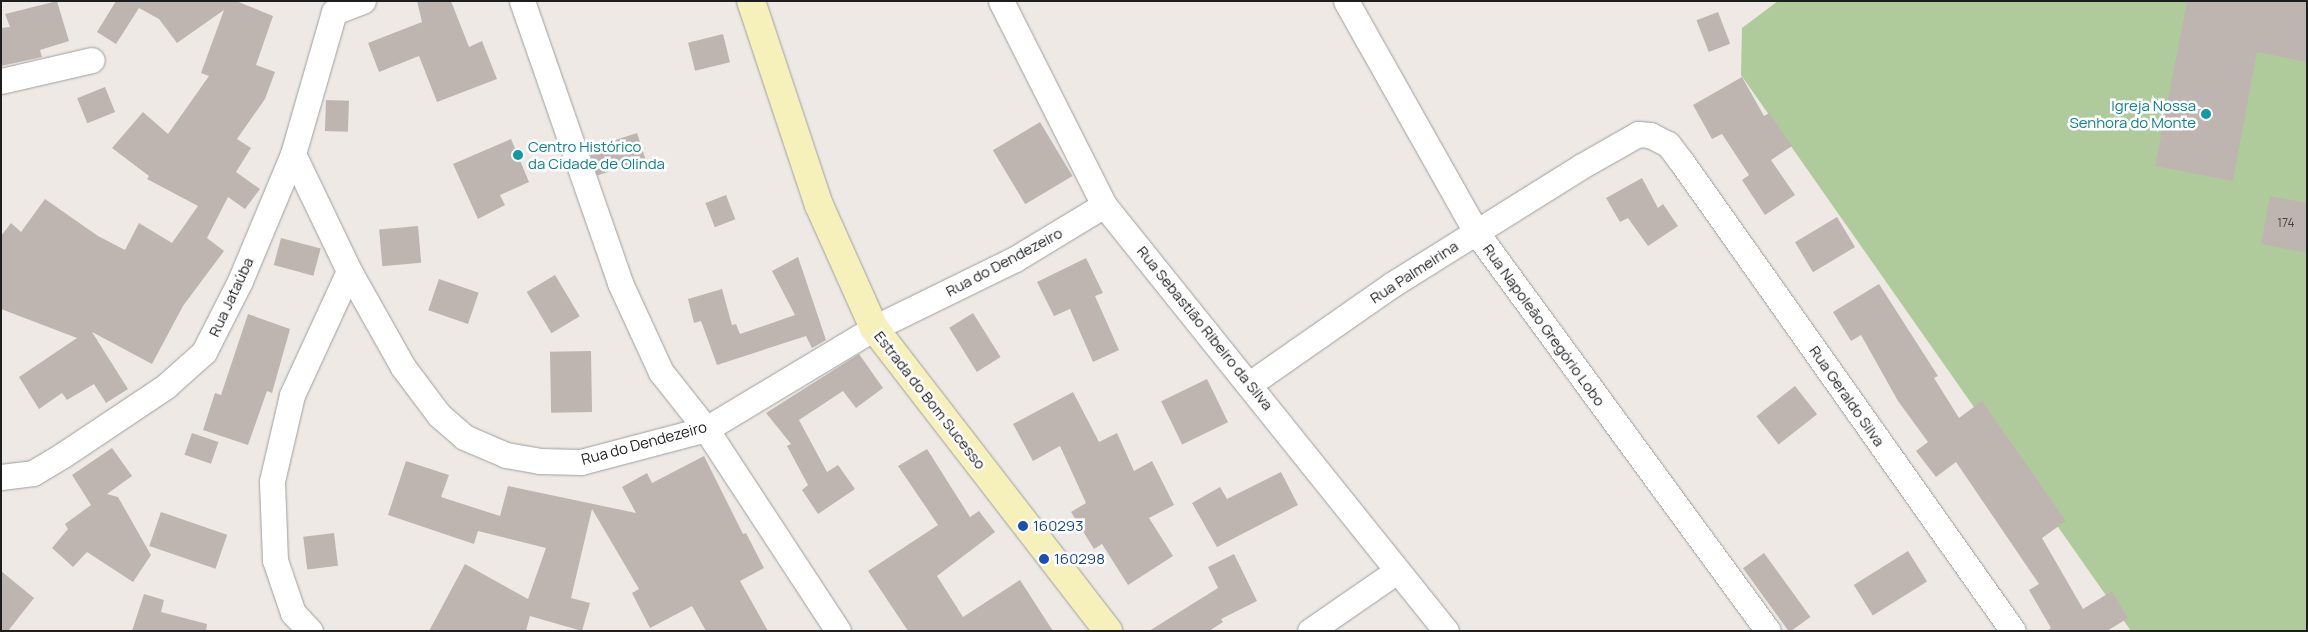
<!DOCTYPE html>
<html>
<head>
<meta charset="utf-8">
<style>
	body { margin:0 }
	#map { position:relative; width:2308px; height:632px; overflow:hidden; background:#eee9e4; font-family:Manrope,sans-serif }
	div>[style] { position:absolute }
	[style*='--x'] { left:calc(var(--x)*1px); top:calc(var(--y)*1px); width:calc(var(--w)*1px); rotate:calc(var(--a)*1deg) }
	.forest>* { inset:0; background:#b0cb9b }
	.building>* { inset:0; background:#beb5b1; transform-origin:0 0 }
	.roads { filter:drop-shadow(0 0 1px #9f9f9f) drop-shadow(0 0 1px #9f9f9f) }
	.street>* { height:25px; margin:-12.5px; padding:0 12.5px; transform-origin:12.5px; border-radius:12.5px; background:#fff }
	.secondary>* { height:28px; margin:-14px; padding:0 14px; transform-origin:14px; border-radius:14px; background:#f6f0bb }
	.dots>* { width:14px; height:14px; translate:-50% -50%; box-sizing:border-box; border:2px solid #fff; border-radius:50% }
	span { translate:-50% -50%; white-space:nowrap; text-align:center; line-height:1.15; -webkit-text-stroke:5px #fff; paint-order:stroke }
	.number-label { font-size:12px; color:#464443 }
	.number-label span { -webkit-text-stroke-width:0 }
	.culture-label { font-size:15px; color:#0d838f }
	.right { translate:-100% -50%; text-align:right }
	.left { translate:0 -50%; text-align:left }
	.street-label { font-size:15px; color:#1e1e1e }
	.transit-label { font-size:15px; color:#164399 }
	.frame { position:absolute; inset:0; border:2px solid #1e1e1e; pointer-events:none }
</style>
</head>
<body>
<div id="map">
	<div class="forest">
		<div style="clip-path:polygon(1778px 1px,2307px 1px,2307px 631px,2131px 631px,1741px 75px,1742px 28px)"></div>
	</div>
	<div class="building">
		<div style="clip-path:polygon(57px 1px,69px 41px,40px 50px,42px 57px,1px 66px,1px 28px,10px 27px,5px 14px)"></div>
		<div style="clip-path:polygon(116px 1px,236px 1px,273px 16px,256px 65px,275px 72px,265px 99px,237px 139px,251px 148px,236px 172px,260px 189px,245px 209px,228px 197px,207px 238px,224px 251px,183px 306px,152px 364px,92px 332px,128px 389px,106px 403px,94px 384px,67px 400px,62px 393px,39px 409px,19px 377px,77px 338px,1px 309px,1px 236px,11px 223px,21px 232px,45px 199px,98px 236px,125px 250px,139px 223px,172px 243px,198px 206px,147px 179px,149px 176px,112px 148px,143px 112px,168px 134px,209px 76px,201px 73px,224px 10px,177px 43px,159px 19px,139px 8px,116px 44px,97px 32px)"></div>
		<div style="clip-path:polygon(417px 1px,451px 1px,469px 47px,482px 41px,497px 79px,437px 102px,419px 56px,379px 72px,368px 43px,422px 22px)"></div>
		<div style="clip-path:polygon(2187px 1px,2307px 1px,2307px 62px,2257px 52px,2233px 181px,2155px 166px)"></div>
		<div style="left:1718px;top:12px;width:34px;height:23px;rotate:69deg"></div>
		<div style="left:723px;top:34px;width:29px;height:36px;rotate:76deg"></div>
		<div style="clip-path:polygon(1742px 77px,1764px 116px,1769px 113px,1792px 146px,1771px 160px,1795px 195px,1765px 215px,1742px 180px,1749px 175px,1722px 134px,1712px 139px,1693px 105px)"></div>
		<div style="left:105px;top:87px;width:27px;height:30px;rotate:68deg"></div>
		<div style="left:326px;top:100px;width:23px;height:31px;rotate:2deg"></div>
		<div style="left:1040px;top:122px;width:63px;height:55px;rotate:59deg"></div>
		<div style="left:637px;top:133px;width:28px;height:51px;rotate:72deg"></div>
		<div style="clip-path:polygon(511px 139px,529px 182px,500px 195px,505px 205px,478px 219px,453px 164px)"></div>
		<div style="clip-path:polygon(1642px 178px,1658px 208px,1663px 204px,1678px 226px,1648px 246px,1628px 218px,1620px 222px,1606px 198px)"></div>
		<div style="left:726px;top:195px;width:26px;height:22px;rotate:69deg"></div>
		<div style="clip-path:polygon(2270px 196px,2307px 203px,2307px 253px,2261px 244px)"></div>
		<div style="left:1837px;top:217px;width:35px;height:49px;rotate:59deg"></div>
		<div style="left:418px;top:226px;width:37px;height:39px;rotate:85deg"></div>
		<div style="left:281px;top:238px;width:41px;height:28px;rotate:15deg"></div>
		<div style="clip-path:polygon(798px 257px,826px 340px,812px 348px,806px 336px,717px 365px,701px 321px,694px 323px,688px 299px,722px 289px,732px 325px,736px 324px,740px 334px,795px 315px,772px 271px)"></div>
		<div style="clip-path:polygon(1086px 258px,1103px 293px,1095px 296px,1119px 350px,1093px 362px,1070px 309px,1054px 316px,1037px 282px)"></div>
		<div style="left:555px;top:275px;width:48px;height:33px;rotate:59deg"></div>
		<div style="left:439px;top:279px;width:42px;height:33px;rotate:19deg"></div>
		<div style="clip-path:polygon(1879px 284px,1938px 376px,1934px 378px,1959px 418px,1982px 401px,2066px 521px,2042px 538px,2083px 609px,2112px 591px,2128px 618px,2107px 631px,2047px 631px,2051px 628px,2029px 590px,2039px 584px,1956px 462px,1936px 477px,1916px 451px,1928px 442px,1898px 401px,1861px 335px,1851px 341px,1833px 312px)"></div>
		<div style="left:973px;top:313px;width:52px;height:28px;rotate:58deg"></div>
		<div style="clip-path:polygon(248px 314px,290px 329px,272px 393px,267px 391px,248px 445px,203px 430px,215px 393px,221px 395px)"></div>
		<div style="left:591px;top:351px;width:61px;height:41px;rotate:89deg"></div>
		<div style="clip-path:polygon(859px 354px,883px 388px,856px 408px,843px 391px,799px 420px,827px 472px,838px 465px,855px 489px,818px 514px,802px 490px,808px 485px,787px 446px,791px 444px,766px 413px)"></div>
		<div style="left:1207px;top:379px;width:48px;height:51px;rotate:64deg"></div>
		<div style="left:1795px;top:386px;width:36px;height:49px;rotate:52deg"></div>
		<div style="clip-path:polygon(1073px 392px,1099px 442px,1117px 433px,1134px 471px,1152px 461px,1174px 505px,1149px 518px,1173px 556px,1128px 585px,1102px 544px,1094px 549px,1071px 512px,1086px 503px,1060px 446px,1033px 461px,1013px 424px)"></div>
		<div style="left:192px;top:433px;width:28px;height:23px;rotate:19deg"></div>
		<div style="clip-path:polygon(112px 448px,132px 476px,107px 494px,118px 497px,151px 555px,133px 582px,87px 552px,73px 567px,52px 548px,68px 529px,65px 524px,91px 505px,72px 475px)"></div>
		<div style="clip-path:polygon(927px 449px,970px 517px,979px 511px,995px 532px,937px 576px,963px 617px,1020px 580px,1053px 631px,908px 631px,868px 571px,938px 525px,898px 466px)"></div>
		<div style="clip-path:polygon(704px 456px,743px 534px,746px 533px,764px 568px,740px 581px,768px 631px,706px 631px,692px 606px,650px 628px,632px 593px,639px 589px,592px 509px,571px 598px,590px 603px,582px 631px,530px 616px,526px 631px,429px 631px,465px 564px,528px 599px,546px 548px,478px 531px,474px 544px,388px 515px,406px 461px,449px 475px,441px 497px,500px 516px,508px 486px,636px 513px,622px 487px,647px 473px,652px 483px)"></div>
		<div style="clip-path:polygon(1281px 472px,1298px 505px,1217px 547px,1192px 503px,1220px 487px,1227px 499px)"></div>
		<div style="left:161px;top:512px;width:70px;height:36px;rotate:19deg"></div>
		<div style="left:334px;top:533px;width:33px;height:31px;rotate:83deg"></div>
		<div style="left:1908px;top:551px;width:36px;height:64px;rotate:58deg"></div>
		<div style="left:1764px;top:553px;width:79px;height:26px;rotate:54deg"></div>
		<div style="clip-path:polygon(1234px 554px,1257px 601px,1221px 619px,1223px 622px,1209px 631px,1149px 631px,1218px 588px,1208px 567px)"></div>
		<div style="clip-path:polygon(1px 571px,34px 598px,8px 631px,1px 631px)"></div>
		<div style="clip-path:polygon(144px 594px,164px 600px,161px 612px,207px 624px,206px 631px,132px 631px)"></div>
	</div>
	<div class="roads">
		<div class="street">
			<div style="--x:522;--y:1;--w:299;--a:70.8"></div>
			<div style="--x:620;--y:283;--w:98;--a:65.3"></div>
			<div style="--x:661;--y:372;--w:73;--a:51.7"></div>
			<div style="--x:706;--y:429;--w:241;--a:56.8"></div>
			<div style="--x:1001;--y:1;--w:229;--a:63.2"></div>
			<div style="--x:1104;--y:205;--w:546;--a:51.24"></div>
			<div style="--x:1346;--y:1;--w:265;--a:60.6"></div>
			<div style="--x:1476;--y:232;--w:494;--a:53.8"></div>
			<div style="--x:334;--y:12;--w:31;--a:-21"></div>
			<div style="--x:1;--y:81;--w:93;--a:-13"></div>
			<div style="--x:293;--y:154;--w:130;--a:64.4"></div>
			<div style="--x:349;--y:271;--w:110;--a:60.6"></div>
			<div style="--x:403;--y:367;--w:60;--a:53.1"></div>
			<div style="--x:439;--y:415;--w:33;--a:41"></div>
			<div style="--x:464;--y:437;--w:46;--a:23.2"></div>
			<div style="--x:506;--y:455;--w:34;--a:10"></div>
			<div style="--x:539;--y:461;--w:42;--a:1.4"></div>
			<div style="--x:581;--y:462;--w:129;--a:-14.8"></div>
			<div style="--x:706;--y:429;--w:196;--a:-31"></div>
			<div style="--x:874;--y:328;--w:157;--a:-26.1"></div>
			<div style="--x:1015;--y:259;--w:104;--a:-31.2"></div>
			<div style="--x:1251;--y:383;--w:173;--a:-34.9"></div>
			<div style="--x:1393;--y:284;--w:221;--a:-32"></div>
			<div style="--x:1580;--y:167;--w:67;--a:-29.6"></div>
			<div style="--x:1638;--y:134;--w:12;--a:5"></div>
			<div style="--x:1650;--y:135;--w:20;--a:27"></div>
			<div style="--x:1668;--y:144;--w:21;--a:53"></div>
			<div style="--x:1681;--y:161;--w:575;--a:54.76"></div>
			<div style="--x:1;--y:477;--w:32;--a:-7"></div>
			<div style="--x:33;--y:473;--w:35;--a:-31"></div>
			<div style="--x:63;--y:455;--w:124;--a:-33.8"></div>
			<div style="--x:166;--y:386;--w:51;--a:-41.8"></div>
			<div style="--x:204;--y:352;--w:80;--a:-63.1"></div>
			<div style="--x:240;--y:281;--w:138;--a:-67.3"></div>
			<div style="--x:293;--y:154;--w:148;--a:-73.9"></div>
			<div style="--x:310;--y:631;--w:25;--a:-133"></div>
			<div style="--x:293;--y:613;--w:56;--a:-108.8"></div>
			<div style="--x:275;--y:560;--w:79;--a:-92.2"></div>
			<div style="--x:272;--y:481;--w:88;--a:-76.9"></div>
			<div style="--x:292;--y:395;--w:136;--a:-65.3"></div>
			<div style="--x:1310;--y:631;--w:106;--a:-34.6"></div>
		</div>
		<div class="secondary">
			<div style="--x:751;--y:1;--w:215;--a:71.6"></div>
			<div style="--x:819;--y:205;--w:135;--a:65.9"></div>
			<div style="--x:874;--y:328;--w:383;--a:52.3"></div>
		</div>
	</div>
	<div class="dots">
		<div style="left:2206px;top:114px;background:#0f9aa8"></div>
		<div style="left:518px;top:155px;background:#0f9aa8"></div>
		<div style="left:1023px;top:526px;background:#1a4fb4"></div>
		<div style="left:1044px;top:559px;background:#1a4fb4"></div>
	</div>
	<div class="number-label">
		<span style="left:2286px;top:223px">174</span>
	</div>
	<div class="culture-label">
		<span class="right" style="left:2196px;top:114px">Igreja Nossa<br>Senhora do Monte</span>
		<span class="left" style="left:528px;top:155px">Centro Histórico<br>da Cidade de Olinda</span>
	</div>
	<div class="street-label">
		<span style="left:1004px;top:262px;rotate:-28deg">Rua do Dendezeiro</span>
		<span style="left:1414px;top:272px;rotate:-33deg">Rua Palmeirina</span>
		<span style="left:231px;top:297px;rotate:-65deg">Rua Jataúba</span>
		<span style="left:1544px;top:325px;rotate:54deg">Rua Napoleão Gregório Lobo</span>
		<span style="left:1205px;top:328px;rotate:51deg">Rua Sebastião Ribeiro da Silva</span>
		<span style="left:1847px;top:396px;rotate:55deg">Rua Geraldo Silva</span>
		<span style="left:930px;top:400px;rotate:52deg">Estrada do Bom Sucesso</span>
		<span style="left:644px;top:443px;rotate:-15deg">Rua do Dendezeiro</span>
	</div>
	<div class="transit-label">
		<span class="left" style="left:1033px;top:526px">160293</span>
		<span class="left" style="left:1054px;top:559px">160298</span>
	</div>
	<div class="frame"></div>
</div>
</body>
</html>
